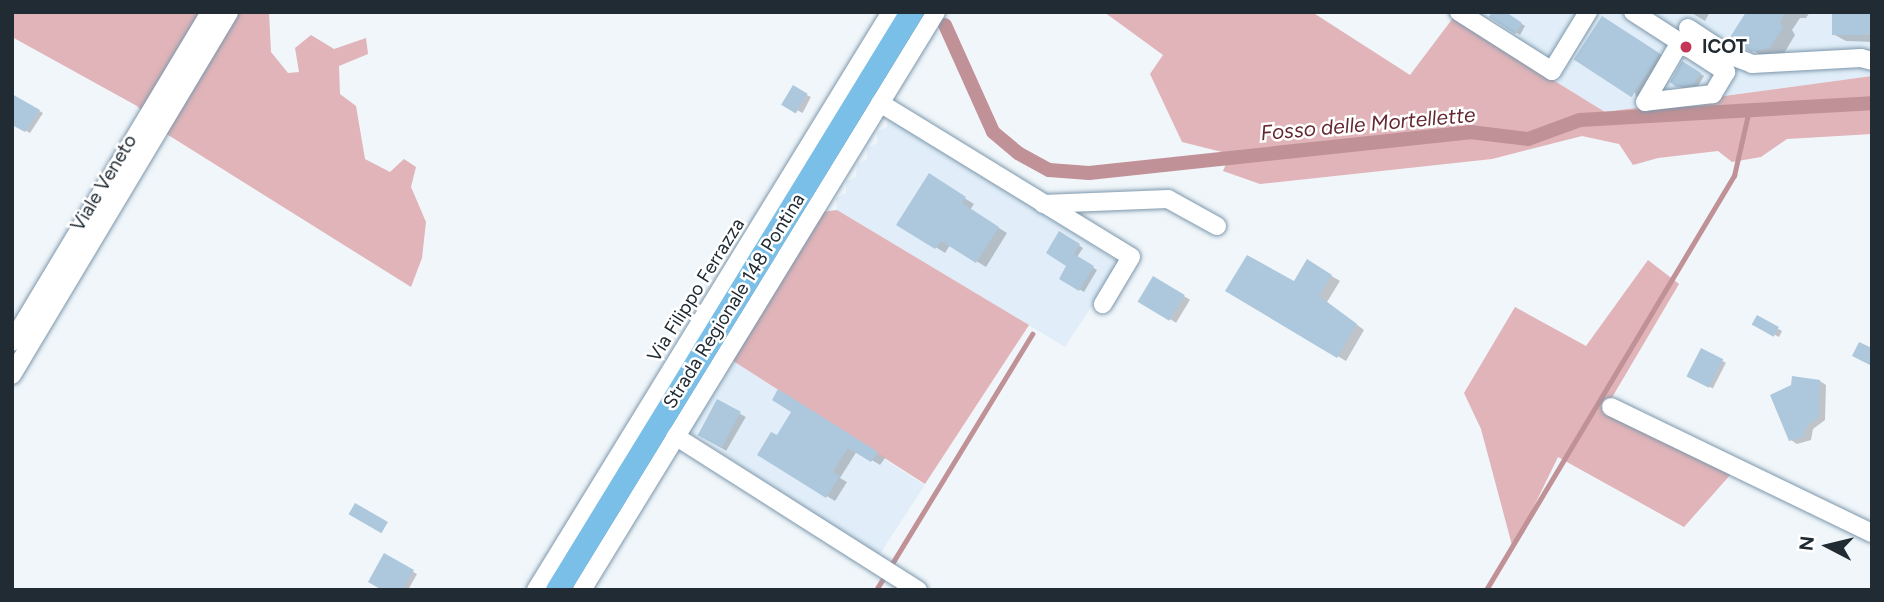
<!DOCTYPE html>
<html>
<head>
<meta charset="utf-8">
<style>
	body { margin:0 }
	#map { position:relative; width:1884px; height:602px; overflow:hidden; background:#f0f6fa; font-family:Figtree,sans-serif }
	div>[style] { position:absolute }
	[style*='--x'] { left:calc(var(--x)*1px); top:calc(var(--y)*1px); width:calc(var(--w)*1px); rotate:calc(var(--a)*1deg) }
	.built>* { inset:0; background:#e1eef9; transform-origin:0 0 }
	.green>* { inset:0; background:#e0b4b8 }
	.shadow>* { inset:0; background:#0003; transform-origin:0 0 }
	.stream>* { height:4.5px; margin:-2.25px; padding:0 2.25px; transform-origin:2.25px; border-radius:2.25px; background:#c09196 }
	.canal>* { height:14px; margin:-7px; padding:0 7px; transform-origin:7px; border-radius:7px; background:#c09196 }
	.building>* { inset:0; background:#adc8dd; transform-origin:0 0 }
	.roads { filter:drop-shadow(0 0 2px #7d97ab) drop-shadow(0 0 2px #7d97ab) }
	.minor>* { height:18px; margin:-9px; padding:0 9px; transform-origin:9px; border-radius:9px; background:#fff }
	.major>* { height:23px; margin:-11.5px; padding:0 11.5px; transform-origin:11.5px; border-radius:11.5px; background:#79bfe8 }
	.dots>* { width:19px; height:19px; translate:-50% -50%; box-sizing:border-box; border:4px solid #fff; border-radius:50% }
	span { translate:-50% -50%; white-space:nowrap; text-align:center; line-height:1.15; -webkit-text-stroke:5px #fff; paint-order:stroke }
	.poi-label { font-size:19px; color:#202b33; font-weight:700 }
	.left { translate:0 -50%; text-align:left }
	.street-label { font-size:19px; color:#202b33 }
	.water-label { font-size:21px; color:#642833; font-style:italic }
	.frame { position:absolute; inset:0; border:14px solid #202b33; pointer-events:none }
	.north { position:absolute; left:1793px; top:511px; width:70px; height:70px; -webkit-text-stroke:5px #fff; paint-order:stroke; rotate:277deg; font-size:19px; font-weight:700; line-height:28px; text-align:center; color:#202b33 }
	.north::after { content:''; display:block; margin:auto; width:24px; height:32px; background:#202b33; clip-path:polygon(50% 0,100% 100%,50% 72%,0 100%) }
</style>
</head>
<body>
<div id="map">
	<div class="built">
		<div style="clip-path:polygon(1443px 12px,1872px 12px,1872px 76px,1605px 112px)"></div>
		<div style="clip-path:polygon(888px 114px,1120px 263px,1065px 347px,837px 210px,836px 198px,846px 193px,846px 181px,856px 177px,857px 164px,867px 159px,867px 148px,877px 143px,877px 132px,887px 127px)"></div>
		<div style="left:730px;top:359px;width:232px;height:84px;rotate:33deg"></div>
	</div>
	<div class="green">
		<div style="clip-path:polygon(12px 12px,269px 12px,271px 52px,288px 73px,299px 72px,295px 48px,311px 35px,334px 49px,366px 38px,368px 54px,339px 66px,340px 94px,356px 106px,365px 159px,390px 172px,404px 159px,416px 167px,411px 187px,426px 222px,422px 258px,411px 287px,165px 133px,137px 106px,12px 37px)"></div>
		<div style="clip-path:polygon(1104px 12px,1312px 12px,1410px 75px,1453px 18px,1605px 112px,1872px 76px,1872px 134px,1787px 139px,1761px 157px,1732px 162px,1718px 151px,1658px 158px,1633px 165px,1619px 144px,1582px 136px,1492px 159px,1260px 184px,1223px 171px,1230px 154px,1182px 142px,1150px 74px,1163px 55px)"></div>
		<div style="clip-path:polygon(837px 210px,1029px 325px,925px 484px,730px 359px,822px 212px)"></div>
		<div style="clip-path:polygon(1648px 260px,1679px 284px,1604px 411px,1731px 474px,1684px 527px,1558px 457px,1513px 549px,1481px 429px,1464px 393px,1515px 307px,1586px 346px)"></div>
	</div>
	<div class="shadow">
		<div style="clip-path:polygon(1503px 12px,1525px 26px,1520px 35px,1491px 17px)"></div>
		<div style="clip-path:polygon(1690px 12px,1710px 12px,1705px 21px)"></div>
		<div style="clip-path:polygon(1748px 12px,1810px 12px,1806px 18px,1800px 18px,1792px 30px,1795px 35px,1783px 55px,1766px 58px,1732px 38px)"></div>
		<div style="clip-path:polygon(1872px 12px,1872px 42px,1846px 41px,1833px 34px)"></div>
		<div style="clip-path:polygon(1615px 26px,1672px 62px,1648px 104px,1636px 96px)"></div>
		<div style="clip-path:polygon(1683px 63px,1704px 76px,1698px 86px,1682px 88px,1672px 82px)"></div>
		<div style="left:793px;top:88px;width:20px;height:18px;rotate:27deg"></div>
		<div style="clip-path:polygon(12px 96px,43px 113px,30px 133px,12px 123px)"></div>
		<div style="clip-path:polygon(929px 176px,974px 204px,970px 210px,1007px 233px,986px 267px,950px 245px,945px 253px,899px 224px)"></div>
		<div style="clip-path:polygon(1060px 233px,1083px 248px,1077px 257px,1097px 270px,1084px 292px,1061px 278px,1069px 265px)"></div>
		<div style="clip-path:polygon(1308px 262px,1340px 281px,1327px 302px,1364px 330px,1346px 361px,1227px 291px,1294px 284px)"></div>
		<div style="left:1154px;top:278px;width:42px;height:27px;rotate:31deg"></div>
		<div style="clip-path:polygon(1757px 317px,1782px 331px,1779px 337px,1754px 324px)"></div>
		<div style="left:1701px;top:350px;width:28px;height:29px;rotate:27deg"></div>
		<div style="clip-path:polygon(1820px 381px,1826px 385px,1825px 420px,1813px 429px,1811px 440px,1797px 444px,1791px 440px)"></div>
		<div style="clip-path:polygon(779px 392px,885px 458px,880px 465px,857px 451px,840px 478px,847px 482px,835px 501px,759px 454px,778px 438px,794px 412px)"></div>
		<div style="left:718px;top:401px;width:32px;height:39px;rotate:30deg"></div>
		<div style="clip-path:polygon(385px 556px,417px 574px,408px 590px,385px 590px)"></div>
	</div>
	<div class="stream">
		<div style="--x:890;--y:567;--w:273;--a:-58.6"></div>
		<div style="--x:876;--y:590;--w:19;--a:-58"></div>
		<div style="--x:1486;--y:590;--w:483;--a:-59.1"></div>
		<div style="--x:1734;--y:176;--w:68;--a:-77.2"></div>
	</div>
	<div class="canal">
		<div style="--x:945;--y:25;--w:117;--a:65.8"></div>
		<div style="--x:993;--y:132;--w:33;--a:40"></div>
		<div style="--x:1018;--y:153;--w:35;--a:29"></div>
		<div style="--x:1049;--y:170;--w:40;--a:4.3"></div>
		<div style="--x:1089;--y:173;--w:383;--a:-6.1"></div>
		<div style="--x:1470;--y:132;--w:58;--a:6.9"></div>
		<div style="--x:1528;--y:139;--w:55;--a:-20.1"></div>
		<div style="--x:1580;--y:120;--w:292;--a:-3.3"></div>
	</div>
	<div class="building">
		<div style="clip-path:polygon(1492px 12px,1506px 12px,1522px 23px,1515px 34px,1489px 17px)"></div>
		<div style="clip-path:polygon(1746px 12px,1786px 12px,1780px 22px,1783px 27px,1770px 48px,1751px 52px,1729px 39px)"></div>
		<div style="left:1832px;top:12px;width:40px;height:23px"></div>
		<div style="left:1602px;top:16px;width:69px;height:52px;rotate:33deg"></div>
		<div style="clip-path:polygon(1682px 61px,1701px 73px,1693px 85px,1676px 87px,1670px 82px)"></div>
		<div style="left:793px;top:85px;width:17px;height:23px;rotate:31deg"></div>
		<div style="clip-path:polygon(12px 94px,40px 110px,25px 132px,12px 125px)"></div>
		<div style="clip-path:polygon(929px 173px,966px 197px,962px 203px,999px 227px,976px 263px,941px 241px,935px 249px,896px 225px)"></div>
		<div style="clip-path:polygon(1059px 231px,1080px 244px,1074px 254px,1094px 266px,1079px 291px,1059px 279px,1066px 266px,1046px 253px)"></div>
		<div style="clip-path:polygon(1247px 255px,1294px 281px,1307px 259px,1332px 275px,1319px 296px,1357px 324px,1337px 358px,1225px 291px)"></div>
		<div style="left:1153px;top:276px;width:37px;height:30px;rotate:31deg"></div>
		<div style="left:1757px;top:315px;width:25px;height:11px;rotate:29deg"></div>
		<div style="clip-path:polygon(1859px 342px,1872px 348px,1872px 366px,1852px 356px)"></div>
		<div style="left:1701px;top:348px;width:25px;height:32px;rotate:27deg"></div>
		<div style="clip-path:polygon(1792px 376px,1820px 380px,1819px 417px,1807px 426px,1804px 437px,1789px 441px,1770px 395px,1791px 385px)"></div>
		<div style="clip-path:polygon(778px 389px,878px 452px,871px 462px,848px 448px,833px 472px,840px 476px,826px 498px,757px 455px,771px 432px,777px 435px,791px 412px,772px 400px)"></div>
		<div style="left:717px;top:399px;width:27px;height:41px;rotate:28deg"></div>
		<div style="left:355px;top:503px;width:38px;height:13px;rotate:30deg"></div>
		<div style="clip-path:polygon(384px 553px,414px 570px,403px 590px,382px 590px,368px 582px)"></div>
	</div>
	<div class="roads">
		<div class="minor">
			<div style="--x:1459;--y:12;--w:110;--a:32.4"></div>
			<div style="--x:1552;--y:71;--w:69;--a:-58.6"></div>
			<div style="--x:1633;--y:12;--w:111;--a:32.8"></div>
			<div style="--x:1726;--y:72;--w:26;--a:121"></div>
			<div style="--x:1713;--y:94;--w:68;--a:173.3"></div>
			<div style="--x:1645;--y:102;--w:69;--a:-59.7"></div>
			<div style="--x:1688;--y:28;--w:49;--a:33.4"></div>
			<div style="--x:1729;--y:55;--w:25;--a:21"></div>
			<div style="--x:1752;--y:64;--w:109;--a:-3.2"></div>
			<div style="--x:1861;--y:58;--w:11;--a:15"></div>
			<div style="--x:880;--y:103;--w:294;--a:31.5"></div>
			<div style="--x:1131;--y:257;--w:55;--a:120.8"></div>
			<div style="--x:1043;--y:204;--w:125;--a:-2.3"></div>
			<div style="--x:1168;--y:199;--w:56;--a:28.9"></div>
			<div style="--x:12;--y:342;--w:385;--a:-59"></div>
			<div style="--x:12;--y:375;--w:423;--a:-59.1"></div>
			<div style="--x:1611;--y:407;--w:290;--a:25.8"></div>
			<div style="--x:675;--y:436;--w:288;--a:32.4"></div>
			<div style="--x:536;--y:590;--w:678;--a:-58.44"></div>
			<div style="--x:582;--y:590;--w:678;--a:-58.51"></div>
		</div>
		<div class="major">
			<div style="--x:557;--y:590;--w:678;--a:-58.51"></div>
		</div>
	</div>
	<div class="dots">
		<div style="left:1686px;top:47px;background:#c43558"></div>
	</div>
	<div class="poi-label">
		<span class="left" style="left:1702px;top:47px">ICOT</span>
	</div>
	<div class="street-label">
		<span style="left:104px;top:183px;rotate:-59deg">Viale Veneto</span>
		<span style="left:696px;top:290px;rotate:-58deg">Via Filippo Ferrazza</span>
		<span style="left:734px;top:301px;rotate:-58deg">Strada Regionale 148 Pontina</span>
	</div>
	<div class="water-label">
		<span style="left:1368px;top:124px;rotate:-5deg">Fosso delle Mortellette</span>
	</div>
	<div class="frame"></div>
	<div class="north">N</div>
</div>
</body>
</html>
